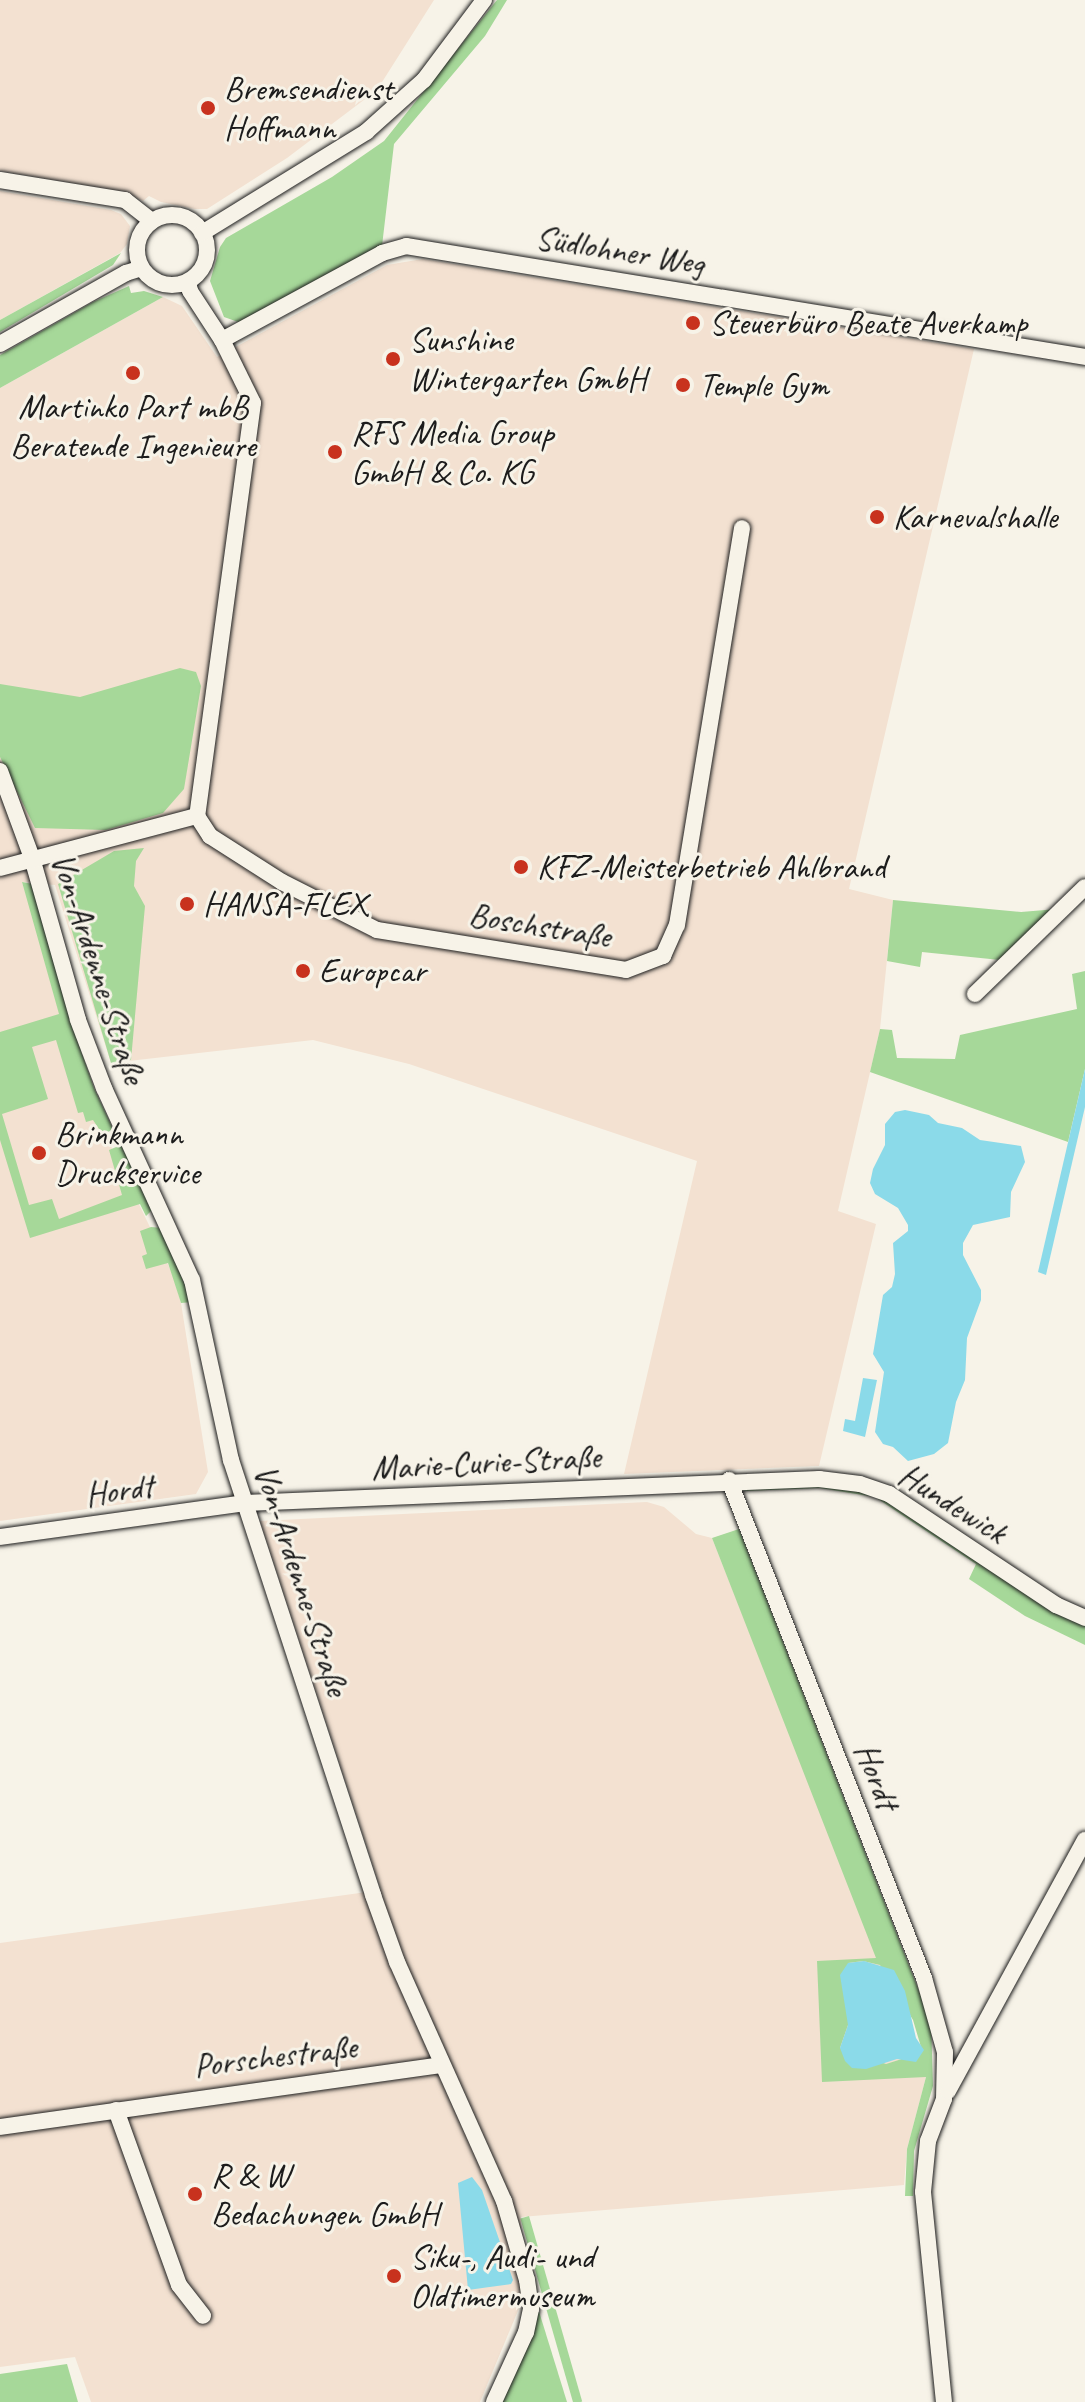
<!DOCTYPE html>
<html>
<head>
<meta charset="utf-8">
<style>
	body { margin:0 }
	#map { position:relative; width:1085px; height:2402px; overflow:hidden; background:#f7f3e8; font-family:Caveat,sans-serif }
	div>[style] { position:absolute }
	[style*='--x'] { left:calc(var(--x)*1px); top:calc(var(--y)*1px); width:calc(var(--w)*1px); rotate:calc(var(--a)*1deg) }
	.built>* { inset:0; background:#f3e1d1 }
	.green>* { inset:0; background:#a6d899; transform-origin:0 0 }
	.water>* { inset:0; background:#8bdae9 }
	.roads { filter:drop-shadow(0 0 2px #1c1c1c) drop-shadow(0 0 2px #1c1c1c) }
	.minor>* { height:16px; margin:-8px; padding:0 8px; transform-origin:8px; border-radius:8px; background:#f7f3e8 }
	.minor>.ring { margin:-8px; padding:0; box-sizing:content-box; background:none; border:16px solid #f7f3e8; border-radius:50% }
	.dots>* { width:22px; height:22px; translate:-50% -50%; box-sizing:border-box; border:4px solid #f7f3e8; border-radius:50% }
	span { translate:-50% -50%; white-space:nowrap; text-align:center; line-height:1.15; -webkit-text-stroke:6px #f7f3e8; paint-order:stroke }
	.poi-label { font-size:34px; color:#1c1c1c }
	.left { translate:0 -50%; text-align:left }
	.street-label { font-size:34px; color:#1c1c1c }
</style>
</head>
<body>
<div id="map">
	<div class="built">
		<div style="clip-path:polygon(0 0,434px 0,377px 90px,287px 158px,207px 209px,195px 209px,161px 202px,149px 196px,143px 201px,124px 192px,0 171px)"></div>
		<div style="clip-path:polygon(0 191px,111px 210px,121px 214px,130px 226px,127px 244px,120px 253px,0 320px)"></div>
		<div style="clip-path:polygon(423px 259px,974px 349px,849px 889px,893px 900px,880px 1029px,838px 1211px,876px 1224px,819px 1466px,624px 1474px,697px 1161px,409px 1064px,313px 1040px,111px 1063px,55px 885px,22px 882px,98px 1119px,173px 1275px,181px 1303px,208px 1472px,196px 1494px,0 1521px,0 388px,163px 297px,182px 306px,217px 357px,387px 265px)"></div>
		<div style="clip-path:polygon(647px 1502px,664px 1507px,696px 1534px,712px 1538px,926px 2077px,907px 2149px,904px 2185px,521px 2217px,520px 2255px,527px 2289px,480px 2402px,91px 2402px,75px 2357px,0 2367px,0 1943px,381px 1890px,260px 1521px)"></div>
	</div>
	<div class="green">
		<div style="clip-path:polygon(497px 0,507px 0,485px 36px,394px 144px,382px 246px,241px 323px,224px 317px,210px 281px,220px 247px,226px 238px,332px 177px,384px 141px)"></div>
		<div style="clip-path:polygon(121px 253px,113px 265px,0 332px,0 320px)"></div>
		<div style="clip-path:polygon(129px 286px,131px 293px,144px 291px,163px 297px,0 388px,0 355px,93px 302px)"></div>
		<div style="clip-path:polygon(180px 668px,196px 672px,201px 686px,184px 789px,163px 813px,106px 830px,35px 828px,0 757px,0 684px,80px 697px)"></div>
		<div style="clip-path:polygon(144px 848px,136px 861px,134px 886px,145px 906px,131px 1060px,111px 1063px,58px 884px,114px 851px)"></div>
		<div style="clip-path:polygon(22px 882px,33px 884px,80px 1048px,94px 1088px,113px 1129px,103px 1135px,93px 1120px,86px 1122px,83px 1112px,78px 1113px,56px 1040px,32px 1047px,48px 1099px,2px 1114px,29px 1205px,52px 1199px,59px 1219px,122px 1195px,109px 1150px,121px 1145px,153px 1209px,146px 1216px,140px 1204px,30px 1238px,0 1140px,0 1032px,59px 1014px)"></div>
		<div style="clip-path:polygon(893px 900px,1021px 912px,1057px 909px,1000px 960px,922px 952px,920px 967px,887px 961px)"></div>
		<div style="clip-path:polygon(1085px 971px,1085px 1069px,1068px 1142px,870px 1072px,880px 1029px,892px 1030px,897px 1058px,955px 1059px,960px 1035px,1077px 1009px,1072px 974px)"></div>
		<div style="clip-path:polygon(151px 1227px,162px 1228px,192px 1302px,181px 1303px,168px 1263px,146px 1269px,142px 1256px,147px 1254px,140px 1231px)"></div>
		<div style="clip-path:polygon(812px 1480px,883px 1495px,1085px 1621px,1085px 1645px,1025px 1616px,969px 1579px,976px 1564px,875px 1497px,820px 1488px,742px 1491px,746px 1486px)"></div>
		<div style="clip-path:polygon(evenodd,739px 1529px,931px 2022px,933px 2086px,914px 2151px,913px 2196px,905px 2196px,907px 2149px,926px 2077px,822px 2082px,817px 1961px,876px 1958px,712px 1538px,739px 1529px,863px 1961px,880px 1965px,913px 2020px,921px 2047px,905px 2058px,886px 2064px,840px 2048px,848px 2025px,848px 1963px,863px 1961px)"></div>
		<div style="left:529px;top:2216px;width:193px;height:9px;rotate:74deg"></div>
		<div style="clip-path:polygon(537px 2305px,567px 2402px,501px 2402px)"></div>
		<div style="clip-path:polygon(67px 2364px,78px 2402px,0 2402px,0 2374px)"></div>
	</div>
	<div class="water">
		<div style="clip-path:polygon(1085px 1069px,1085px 1107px,1046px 1275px,1038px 1272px)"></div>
		<div style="clip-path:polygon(905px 1110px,929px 1115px,938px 1123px,962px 1128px,980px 1140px,1021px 1146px,1025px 1162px,1011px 1192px,1010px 1217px,973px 1225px,963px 1243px,963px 1255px,981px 1290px,981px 1300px,967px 1338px,965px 1380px,956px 1402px,948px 1443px,934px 1454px,908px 1461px,893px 1447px,883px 1444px,875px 1432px,884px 1372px,873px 1354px,883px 1295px,892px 1287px,895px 1274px,893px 1243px,908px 1231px,908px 1225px,898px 1208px,875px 1194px,870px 1183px,873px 1169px,885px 1145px,885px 1124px,895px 1112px)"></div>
		<div style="clip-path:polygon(863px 1378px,877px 1380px,865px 1437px,843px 1431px,845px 1419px,855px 1421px)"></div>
		<div style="clip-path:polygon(864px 1961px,894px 1970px,905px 1991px,916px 2038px,924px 2050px,916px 2062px,897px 2059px,866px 2069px,852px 2068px,845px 2061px,840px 2048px,848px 2025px,840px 1975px,848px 1963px)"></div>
		<div style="clip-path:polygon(472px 2177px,482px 2190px,513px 2280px,511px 2284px,468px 2290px,458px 2183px)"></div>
	</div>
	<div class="roads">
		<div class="minor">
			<div style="--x:0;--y:180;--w:127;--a:9.1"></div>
			<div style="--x:125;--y:200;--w:34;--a:38"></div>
			<div class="ring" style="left:137px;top:215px;width:54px;height:54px"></div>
			<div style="--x:202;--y:233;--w:193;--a:-31.6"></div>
			<div style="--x:366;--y:132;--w:78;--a:-41.9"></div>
			<div style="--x:424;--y:80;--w:100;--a:-53.1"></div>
			<div style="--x:188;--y:282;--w:9;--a:77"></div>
			<div style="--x:190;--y:291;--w:59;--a:56.9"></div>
			<div style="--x:222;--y:340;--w:70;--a:63.8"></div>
			<div style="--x:253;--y:403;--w:417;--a:97.7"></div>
			<div style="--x:197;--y:816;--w:24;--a:57"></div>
			<div style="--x:210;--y:836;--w:85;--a:32.6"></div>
			<div style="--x:282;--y:882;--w:106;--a:26.8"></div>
			<div style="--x:377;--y:930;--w:252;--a:9.1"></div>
			<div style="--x:626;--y:970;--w:40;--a:-21"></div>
			<div style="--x:663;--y:956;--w:34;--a:-66"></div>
			<div style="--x:677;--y:925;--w:402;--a:-80.7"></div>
			<div style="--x:222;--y:340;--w:182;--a:-28.5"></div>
			<div style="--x:382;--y:253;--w:25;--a:-16"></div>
			<div style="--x:406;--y:246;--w:688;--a:9.28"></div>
			<div style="--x:0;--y:344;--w:145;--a:-29.4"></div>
			<div style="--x:126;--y:273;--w:16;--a:-18"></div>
			<div style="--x:0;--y:771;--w:93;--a:69.8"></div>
			<div style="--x:32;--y:858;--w:168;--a:74.1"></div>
			<div style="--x:78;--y:1020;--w:73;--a:69.1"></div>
			<div style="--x:104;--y:1088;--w:211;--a:65.4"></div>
			<div style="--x:192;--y:1280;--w:184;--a:77.8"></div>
			<div style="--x:231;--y:1460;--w:458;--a:71.9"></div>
			<div style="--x:373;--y:1895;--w:71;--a:70.3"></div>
			<div style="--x:397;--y:1962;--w:262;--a:65.9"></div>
			<div style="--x:504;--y:2201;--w:82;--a:73.8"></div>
			<div style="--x:527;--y:2280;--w:29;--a:82"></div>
			<div style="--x:531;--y:2309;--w:24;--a:102"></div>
			<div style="--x:526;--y:2332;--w:77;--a:114.6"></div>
			<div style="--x:0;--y:868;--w:204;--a:-14.8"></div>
			<div style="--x:975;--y:994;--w:153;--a:-44.2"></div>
			<div style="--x:729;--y:1480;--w:535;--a:68.62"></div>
			<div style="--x:924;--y:1978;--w:77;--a:74.2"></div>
			<div style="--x:945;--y:2052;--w:47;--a:91.2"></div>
			<div style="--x:944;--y:2099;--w:45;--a:110.9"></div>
			<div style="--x:928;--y:2141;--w:51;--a:95.6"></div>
			<div style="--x:923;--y:2192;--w:211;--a:84.3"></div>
			<div style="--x:0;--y:1537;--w:247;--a:-7.9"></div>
			<div style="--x:245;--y:1503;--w:575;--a:-2.39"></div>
			<div style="--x:819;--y:1479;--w:41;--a:7"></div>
			<div style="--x:860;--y:1484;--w:31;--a:19"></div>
			<div style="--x:889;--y:1494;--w:201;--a:33.6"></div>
			<div style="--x:1056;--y:1605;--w:32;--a:24"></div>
			<div style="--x:948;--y:2091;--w:286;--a:-61.4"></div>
			<div style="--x:116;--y:2110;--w:186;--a:70.2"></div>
			<div style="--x:179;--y:2285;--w:39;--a:52"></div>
			<div style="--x:0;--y:2127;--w:446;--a:-8"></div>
		</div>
	</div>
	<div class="dots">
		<div style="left:208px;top:108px;background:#c8321e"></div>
		<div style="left:693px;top:323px;background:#c8321e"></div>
		<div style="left:393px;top:359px;background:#c8321e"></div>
		<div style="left:133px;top:373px;background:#c8321e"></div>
		<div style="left:683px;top:385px;background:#c8321e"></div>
		<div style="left:335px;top:452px;background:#c8321e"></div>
		<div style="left:877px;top:517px;background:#c8321e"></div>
		<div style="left:521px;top:867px;background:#c8321e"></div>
		<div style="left:187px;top:904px;background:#c8321e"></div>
		<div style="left:303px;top:971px;background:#c8321e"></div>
		<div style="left:39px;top:1153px;background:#c8321e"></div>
		<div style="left:195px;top:2194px;background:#c8321e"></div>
		<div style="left:394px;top:2276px;background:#c8321e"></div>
	</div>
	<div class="poi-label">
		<span class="left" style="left:224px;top:108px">Bremsendienst<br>Hoffmann</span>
		<span class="left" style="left:709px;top:323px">Steuerbüro Beate Averkamp</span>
		<span class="left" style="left:409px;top:359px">Sunshine<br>Wintergarten GmbH</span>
		<span class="left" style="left:699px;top:385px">Temple Gym</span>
		<span style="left:133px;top:426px">Martinko Part mbB<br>Beratende Ingenieure</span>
		<span class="left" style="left:351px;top:452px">RFS Media Group<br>GmbH &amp; Co. KG</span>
		<span class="left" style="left:893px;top:517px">Karnevalshalle</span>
		<span class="left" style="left:537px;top:867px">KFZ-Meisterbetrieb Ahlbrand</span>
		<span class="left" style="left:203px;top:904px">HANSA-FLEX</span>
		<span class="left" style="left:319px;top:971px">Europcar</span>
		<span class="left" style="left:55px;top:1153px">Brinkmann<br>Druckservice</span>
		<span class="left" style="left:211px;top:2194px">R &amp; W<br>Bedachungen GmbH</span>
		<span class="left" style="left:410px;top:2276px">Siku-, Audi- und<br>Oldtimermuseum</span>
	</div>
	<div class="street-label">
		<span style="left:620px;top:250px;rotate:9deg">Südlohner Weg</span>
		<span style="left:540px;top:925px;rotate:9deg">Boschstraße</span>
		<span style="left:99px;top:968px;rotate:72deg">Von-Ardenne-Straße</span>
		<span style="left:486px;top:1462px;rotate:-3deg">Marie-Curie-Straße</span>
		<span style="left:119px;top:1490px;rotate:-8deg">Hordt</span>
		<span style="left:953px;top:1503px;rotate:32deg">Hundewick</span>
		<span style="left:302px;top:1580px;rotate:72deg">Von-Ardenne-Straße</span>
		<span style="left:877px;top:1776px;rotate:69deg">Hordt</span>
		<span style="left:275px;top:2056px;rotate:-7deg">Porschestraße</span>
	</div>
</div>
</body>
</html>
